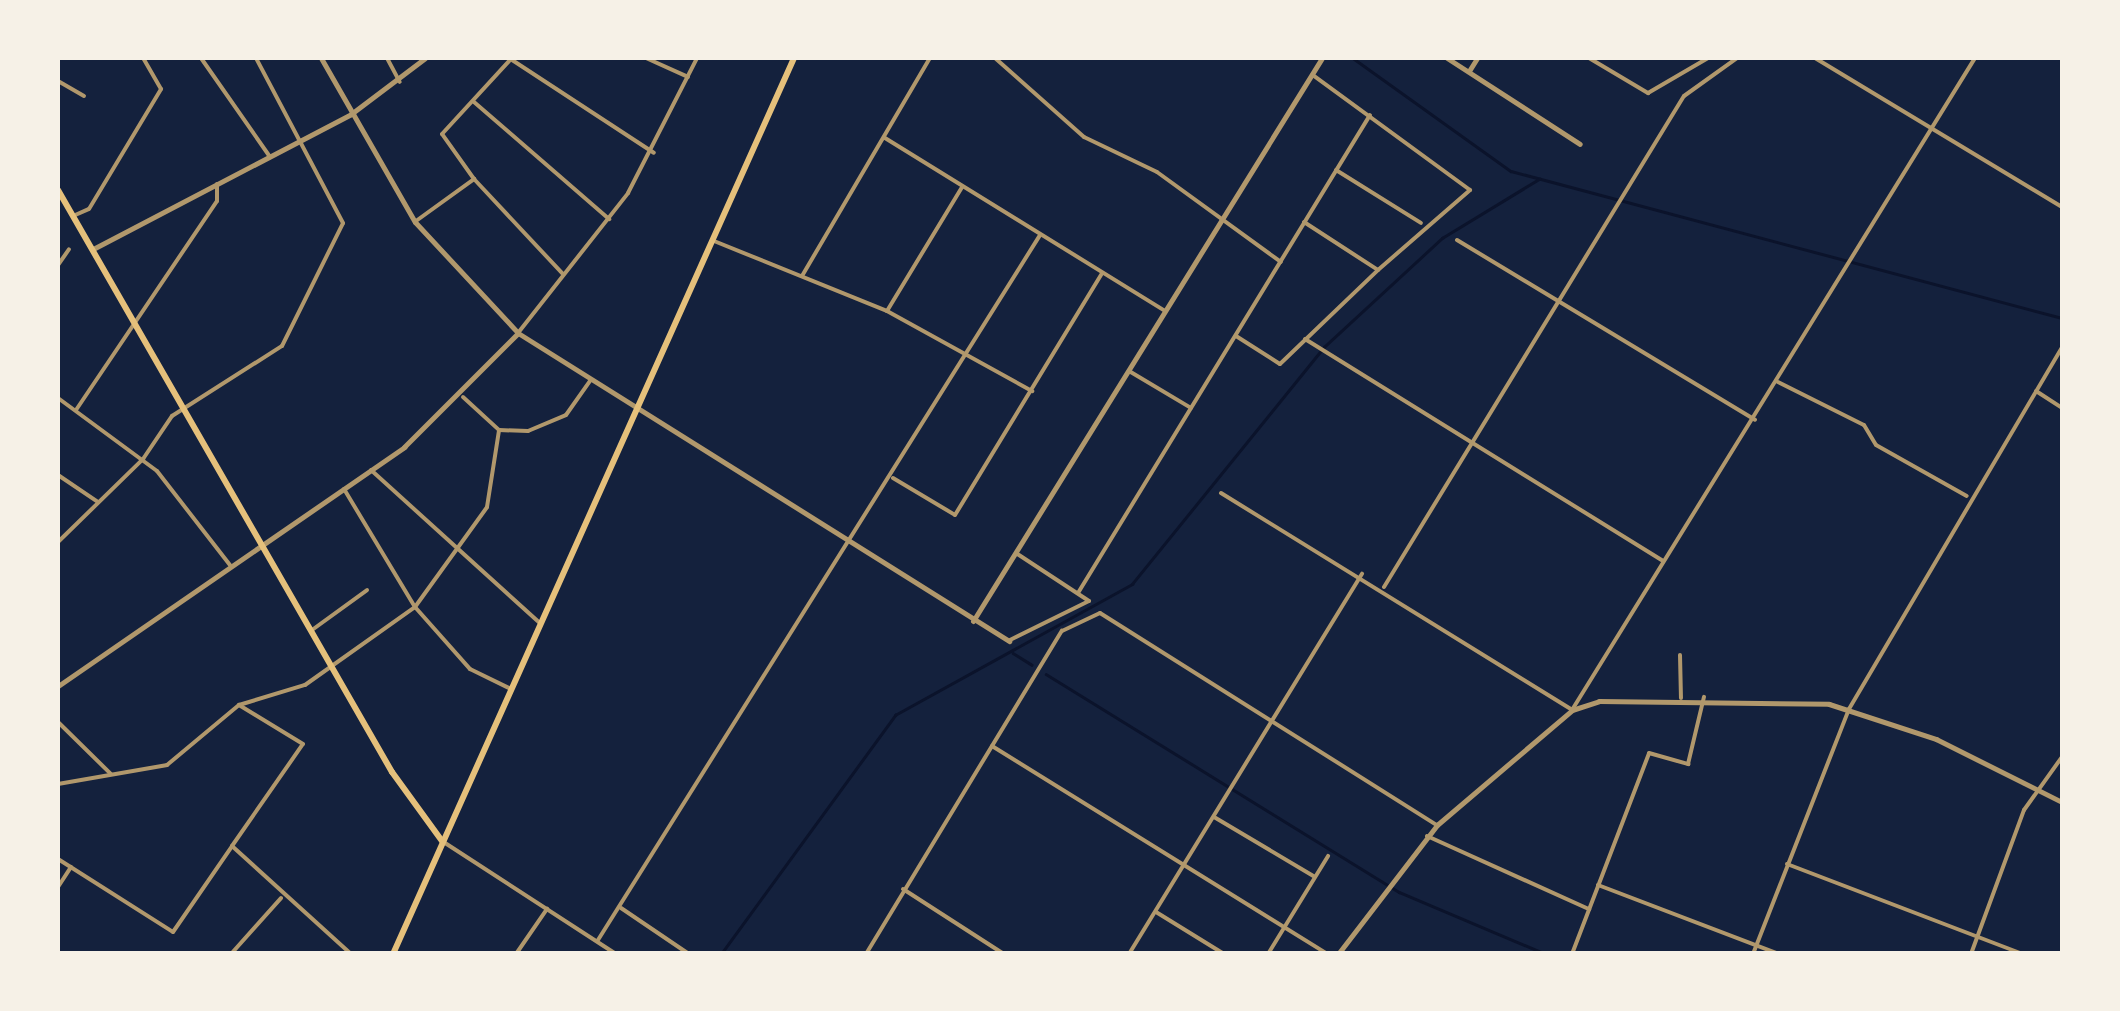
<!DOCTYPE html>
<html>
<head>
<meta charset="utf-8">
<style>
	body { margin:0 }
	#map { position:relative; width:2120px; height:1011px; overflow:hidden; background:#14213d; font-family:Overpass,sans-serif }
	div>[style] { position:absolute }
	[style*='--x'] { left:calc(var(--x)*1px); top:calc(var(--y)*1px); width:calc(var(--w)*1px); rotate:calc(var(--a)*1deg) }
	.stream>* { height:2.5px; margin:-1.25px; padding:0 1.25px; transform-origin:1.25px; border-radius:1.25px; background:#0b132b }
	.minor>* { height:4px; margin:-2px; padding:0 2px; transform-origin:2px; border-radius:2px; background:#b1986c }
	.tertiary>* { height:5px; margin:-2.5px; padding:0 2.5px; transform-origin:2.5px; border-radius:2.5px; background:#b1986c }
	.secondary>* { height:6px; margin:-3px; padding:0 3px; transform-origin:3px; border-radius:3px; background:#e5c07b }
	span { translate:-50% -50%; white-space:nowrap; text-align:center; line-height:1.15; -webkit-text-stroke:10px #f6f1e7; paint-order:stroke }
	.frame { position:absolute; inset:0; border:60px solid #f6f1e7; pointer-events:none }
</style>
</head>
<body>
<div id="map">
	<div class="stream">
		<div style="--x:1353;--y:58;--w:194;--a:35.6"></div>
		<div style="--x:1511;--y:171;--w:570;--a:14.94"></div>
		<div style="--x:1013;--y:653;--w:22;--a:32"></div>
		<div style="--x:1046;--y:674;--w:415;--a:31.7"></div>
		<div style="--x:1399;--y:892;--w:160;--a:22.9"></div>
		<div style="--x:721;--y:954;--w:296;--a:-53.9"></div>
		<div style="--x:895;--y:715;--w:271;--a:-28.9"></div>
		<div style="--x:1132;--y:584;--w:305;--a:-51"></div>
		<div style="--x:1324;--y:347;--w:161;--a:-42.7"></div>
		<div style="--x:1442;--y:238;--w:114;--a:-31.3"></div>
	</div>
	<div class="minor">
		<div style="--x:201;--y:58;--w:121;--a:55.1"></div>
		<div style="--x:387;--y:58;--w:27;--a:62"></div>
		<div style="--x:509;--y:58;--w:173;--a:33.2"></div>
		<div style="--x:646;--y:58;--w:46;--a:24.3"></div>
		<div style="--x:995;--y:58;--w:119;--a:41.6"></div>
		<div style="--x:1084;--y:137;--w:81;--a:25.6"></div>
		<div style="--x:1157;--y:172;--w:153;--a:36"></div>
		<div style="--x:1589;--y:58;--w:69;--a:30.7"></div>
		<div style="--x:1648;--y:93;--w:69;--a:-30.3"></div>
		<div style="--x:1815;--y:58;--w:288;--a:31.1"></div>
		<div style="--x:58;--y:81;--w:30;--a:30"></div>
		<div style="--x:474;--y:102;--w:179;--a:40.9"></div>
		<div style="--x:885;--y:138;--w:329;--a:31.7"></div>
		<div style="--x:1336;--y:170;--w:100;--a:31.9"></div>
		<div style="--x:474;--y:179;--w:130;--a:46.9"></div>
		<div style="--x:73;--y:216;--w:17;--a:-24"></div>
		<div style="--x:89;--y:209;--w:140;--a:-59"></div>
		<div style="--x:161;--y:89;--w:36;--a:-120"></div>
		<div style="--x:416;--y:221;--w:72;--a:-35.9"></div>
		<div style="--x:474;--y:179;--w:55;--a:-125.4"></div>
		<div style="--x:442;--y:134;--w:103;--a:-47.4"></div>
		<div style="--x:1304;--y:222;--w:88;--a:33"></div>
		<div style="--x:1378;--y:270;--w:122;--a:-41"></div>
		<div style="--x:1470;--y:190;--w:193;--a:-143.8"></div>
		<div style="--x:1457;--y:240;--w:348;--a:31.1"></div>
		<div style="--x:714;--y:241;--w:187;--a:22"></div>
		<div style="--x:887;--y:311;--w:166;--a:28.9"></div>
		<div style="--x:58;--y:265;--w:19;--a:-55"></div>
		<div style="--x:802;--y:276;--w:253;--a:-59.6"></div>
		<div style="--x:887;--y:311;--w:145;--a:-58.8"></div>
		<div style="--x:518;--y:333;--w:178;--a:-51.8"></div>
		<div style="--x:628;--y:193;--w:152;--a:-62.9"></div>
		<div style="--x:1236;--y:336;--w:52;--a:32.5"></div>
		<div style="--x:1280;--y:364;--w:136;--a:-43.8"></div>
		<div style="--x:1305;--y:339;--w:420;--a:31.8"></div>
		<div style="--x:1129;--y:371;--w:72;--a:30.8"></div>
		<div style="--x:1778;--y:382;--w:96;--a:26.6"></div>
		<div style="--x:1864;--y:425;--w:23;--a:59"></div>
		<div style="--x:1876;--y:445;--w:104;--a:29.3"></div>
		<div style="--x:2036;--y:391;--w:31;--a:33"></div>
		<div style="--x:463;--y:397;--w:49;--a:42.5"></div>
		<div style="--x:499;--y:430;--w:29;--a:2"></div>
		<div style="--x:528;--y:431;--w:41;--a:-22.8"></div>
		<div style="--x:566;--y:415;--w:42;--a:-54.8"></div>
		<div style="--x:58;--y:398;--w:123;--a:36.4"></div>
		<div style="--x:157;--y:471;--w:119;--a:52.2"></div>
		<div style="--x:76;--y:410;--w:252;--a:-56"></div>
		<div style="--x:217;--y:201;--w:17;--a:-90"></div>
		<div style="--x:371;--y:470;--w:229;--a:42.2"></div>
		<div style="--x:58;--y:475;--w:48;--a:34"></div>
		<div style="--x:893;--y:478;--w:72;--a:30.8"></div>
		<div style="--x:955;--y:515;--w:283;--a:-58.7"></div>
		<div style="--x:344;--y:489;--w:138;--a:59"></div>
		<div style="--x:415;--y:607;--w:83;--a:48.4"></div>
		<div style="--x:470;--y:669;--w:43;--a:26"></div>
		<div style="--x:1221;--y:493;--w:413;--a:31.7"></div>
		<div style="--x:1572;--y:710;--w:766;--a:-58.28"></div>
		<div style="--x:58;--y:542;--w:119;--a:-44.3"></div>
		<div style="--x:143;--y:459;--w:52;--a:-56"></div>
		<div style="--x:172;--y:416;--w:130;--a:-32.5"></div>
		<div style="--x:282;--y:346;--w:137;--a:-63.6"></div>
		<div style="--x:343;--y:223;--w:187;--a:-117.8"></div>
		<div style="--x:1384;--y:587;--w:575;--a:-58.58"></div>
		<div style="--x:1684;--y:96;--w:65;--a:-35.6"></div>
		<div style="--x:1078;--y:593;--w:560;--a:-58.58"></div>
		<div style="--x:312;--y:630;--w:68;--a:-36"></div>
		<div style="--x:1010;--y:640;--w:88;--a:-26.3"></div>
		<div style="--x:1089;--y:601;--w:87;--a:-146.7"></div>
		<div style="--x:1680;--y:655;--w:43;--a:88.7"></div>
		<div style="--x:58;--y:722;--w:74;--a:44.5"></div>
		<div style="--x:992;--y:746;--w:395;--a:31.8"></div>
		<div style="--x:58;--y:784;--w:111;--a:-9.9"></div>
		<div style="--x:167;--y:765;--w:94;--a:-39.8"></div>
		<div style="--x:239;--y:705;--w:69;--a:-16.9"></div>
		<div style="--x:305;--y:685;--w:135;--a:-35.3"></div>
		<div style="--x:415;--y:607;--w:123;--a:-54.2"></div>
		<div style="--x:487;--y:507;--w:78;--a:-81.1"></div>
		<div style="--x:1214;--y:817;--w:117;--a:30.7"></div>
		<div style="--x:1427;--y:836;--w:178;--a:24.3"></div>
		<div style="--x:442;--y:841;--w:207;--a:33"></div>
		<div style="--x:232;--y:846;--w:124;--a:-55.2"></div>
		<div style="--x:303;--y:744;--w:75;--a:-148.6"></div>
		<div style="--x:58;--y:859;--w:136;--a:32.4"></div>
		<div style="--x:173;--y:932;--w:104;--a:-55.5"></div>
		<div style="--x:232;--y:846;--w:161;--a:42.2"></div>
		<div style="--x:1787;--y:864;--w:253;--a:20.9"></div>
		<div style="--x:1598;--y:885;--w:194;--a:20.9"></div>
		<div style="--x:58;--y:887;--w:24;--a:-57"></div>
		<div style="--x:903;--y:889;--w:120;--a:32.8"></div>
		<div style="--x:621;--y:908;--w:82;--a:34.1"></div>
		<div style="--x:1156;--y:912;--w:80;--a:31.7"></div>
		<div style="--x:598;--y:940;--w:832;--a:-57.91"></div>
		<div style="--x:470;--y:953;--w:1;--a:90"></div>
		<div style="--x:231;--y:954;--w:75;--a:-48.2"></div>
		<div style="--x:516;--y:954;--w:55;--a:-55.4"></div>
		<div style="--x:866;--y:954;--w:378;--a:-58.8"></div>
		<div style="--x:1062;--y:631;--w:42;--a:-25.3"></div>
		<div style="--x:1100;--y:613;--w:398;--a:32.2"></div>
		<div style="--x:1129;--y:954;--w:446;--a:-58.5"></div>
		<div style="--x:1268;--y:954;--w:115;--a:-58.5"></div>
		<div style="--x:1572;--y:954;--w:215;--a:-69"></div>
		<div style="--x:1649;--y:753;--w:41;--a:15.8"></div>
		<div style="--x:1688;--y:764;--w:69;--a:-76.6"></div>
		<div style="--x:1753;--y:954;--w:263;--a:-68.6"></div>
		<div style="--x:1849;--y:709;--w:419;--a:-59.5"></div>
		<div style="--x:1971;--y:954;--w:153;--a:-69.8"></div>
		<div style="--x:2024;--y:810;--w:65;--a:-54.4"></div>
	</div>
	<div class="tertiary">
		<div style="--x:321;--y:58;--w:189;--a:60.2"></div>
		<div style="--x:415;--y:222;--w:151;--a:47.1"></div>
		<div style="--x:518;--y:333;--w:580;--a:32.1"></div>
		<div style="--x:1447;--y:58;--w:158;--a:32.9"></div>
		<div style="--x:1469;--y:71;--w:15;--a:-58"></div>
		<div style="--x:93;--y:249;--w:291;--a:-27.6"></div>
		<div style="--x:351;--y:114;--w:93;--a:-37.1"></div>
		<div style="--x:973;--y:621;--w:662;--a:-58.21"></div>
		<div style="--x:58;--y:686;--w:421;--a:-34.6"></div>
		<div style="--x:404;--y:447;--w:160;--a:-45"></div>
		<div style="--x:1338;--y:954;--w:163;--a:-52.5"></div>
		<div style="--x:1437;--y:825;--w:177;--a:-40.4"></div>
		<div style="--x:1572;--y:710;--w:28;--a:-18"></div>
		<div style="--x:1599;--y:701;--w:230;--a:0.7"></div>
		<div style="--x:1829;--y:704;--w:113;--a:18.1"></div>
		<div style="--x:1936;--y:739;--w:141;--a:26.6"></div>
	</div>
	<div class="secondary">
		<div style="--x:58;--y:190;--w:671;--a:60.15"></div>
		<div style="--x:392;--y:772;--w:85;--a:54.1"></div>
		<div style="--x:393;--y:954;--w:982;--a:-65.89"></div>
	</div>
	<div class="frame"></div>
</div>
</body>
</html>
